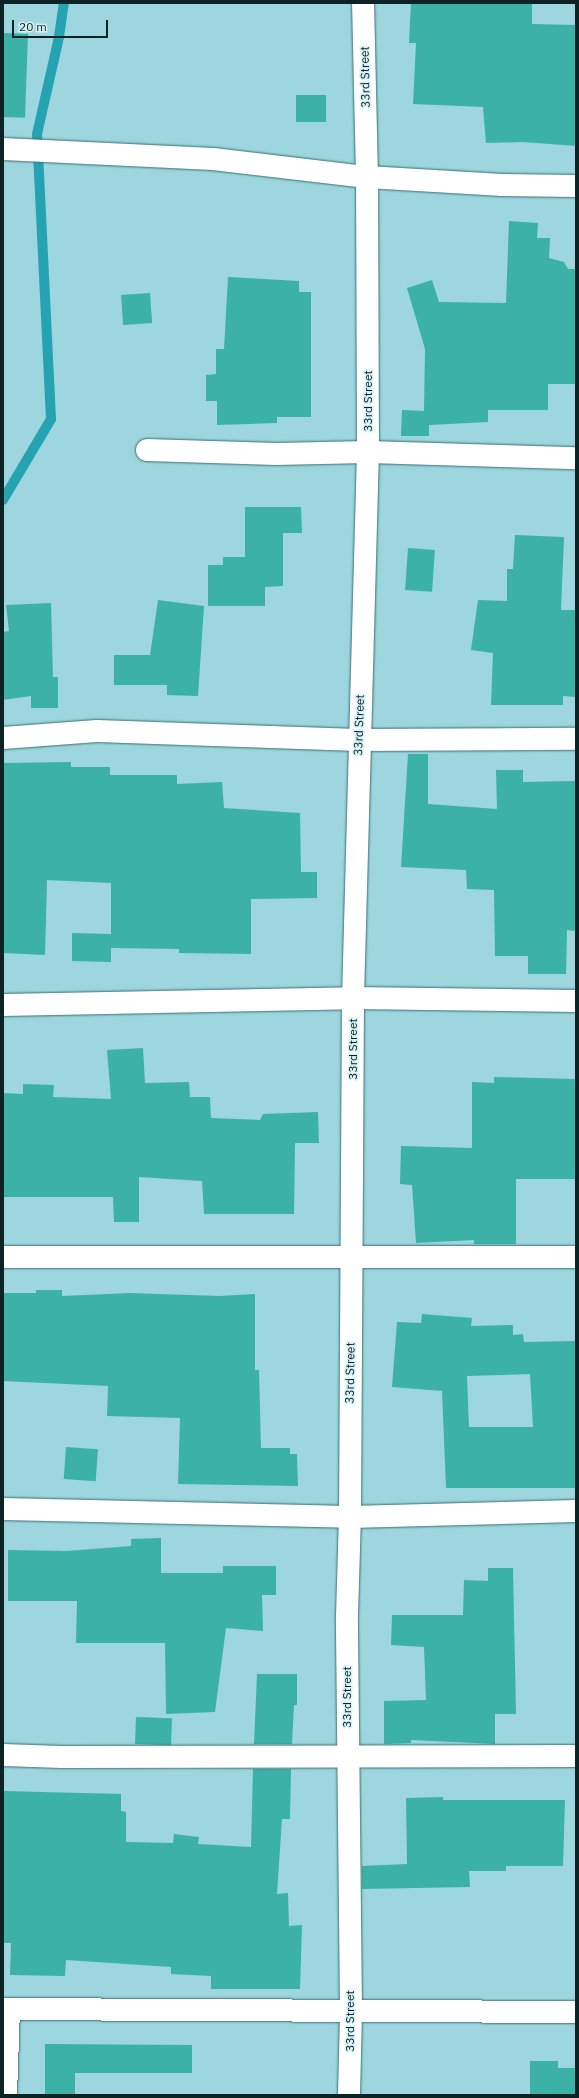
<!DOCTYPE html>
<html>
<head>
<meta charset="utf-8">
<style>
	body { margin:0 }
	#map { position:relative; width:579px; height:2098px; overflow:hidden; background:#9dd6de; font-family:"IBM Plex Sans",sans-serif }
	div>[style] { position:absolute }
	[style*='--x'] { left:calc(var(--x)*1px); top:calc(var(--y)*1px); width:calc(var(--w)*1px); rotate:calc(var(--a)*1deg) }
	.stream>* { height:10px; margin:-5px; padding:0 5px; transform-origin:5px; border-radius:5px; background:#26a3b2 }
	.building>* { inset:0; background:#3bb1a8; transform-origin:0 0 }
	.roads { filter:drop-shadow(0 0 1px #397078) drop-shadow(0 0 1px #397078) }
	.street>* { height:22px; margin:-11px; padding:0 11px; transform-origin:11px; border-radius:11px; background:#fff }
	.secondary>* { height:22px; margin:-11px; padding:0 11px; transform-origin:11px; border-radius:11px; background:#fff }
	span { translate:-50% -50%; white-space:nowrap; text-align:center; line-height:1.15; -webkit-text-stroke:3px #d5f1f5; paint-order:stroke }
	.street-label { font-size:12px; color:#0c2326 }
	.frame { position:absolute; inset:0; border:4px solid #0c2326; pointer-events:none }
	.scale { position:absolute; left:12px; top:20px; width:96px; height:18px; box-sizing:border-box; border:2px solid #0c2326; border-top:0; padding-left:5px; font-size:12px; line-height:14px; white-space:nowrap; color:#0c2326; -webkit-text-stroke:3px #d5f1f5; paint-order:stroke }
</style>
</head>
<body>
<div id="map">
	<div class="stream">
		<div style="--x:3;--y:500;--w:94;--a:-59.3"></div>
		<div style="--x:51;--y:419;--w:285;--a:-92.8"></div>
		<div style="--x:37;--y:134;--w:99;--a:-77.2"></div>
		<div style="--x:59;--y:37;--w:34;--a:-82"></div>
	</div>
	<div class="building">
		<div style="clip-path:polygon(411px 3px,532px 3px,532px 24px,576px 25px,576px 146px,523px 142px,486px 143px,483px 107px,413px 104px,416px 43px,409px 43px)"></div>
		<div style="left:3px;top:33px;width:25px;height:84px;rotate:2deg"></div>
		<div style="left:296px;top:95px;width:30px;height:27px"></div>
		<div style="clip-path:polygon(509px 221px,538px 223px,537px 238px,550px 238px,549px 258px,564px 262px,568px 269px,576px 269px,576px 384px,548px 384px,548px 410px,488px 410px,488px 422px,429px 425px,429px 436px,401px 436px,402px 410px,424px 411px,425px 349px,407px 288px,432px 280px,439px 302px,506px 303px)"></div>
		<div style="clip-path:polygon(228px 277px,299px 281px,299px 292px,311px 292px,311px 417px,277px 417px,277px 423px,217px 425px,217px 401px,206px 401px,206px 375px,216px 374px,216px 349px,224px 349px)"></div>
		<div style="left:150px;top:293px;width:30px;height:29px;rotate:86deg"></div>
		<div style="clip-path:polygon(245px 507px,301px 507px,302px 533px,283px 533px,283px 586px,265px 587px,265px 606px,208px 606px,208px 565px,223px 565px,223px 557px,245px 557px)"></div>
		<div style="clip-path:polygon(515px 535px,564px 537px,561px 610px,576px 610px,576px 697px,563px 696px,563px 705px,491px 705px,493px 653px,471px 650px,478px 600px,507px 601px,507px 569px,513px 569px)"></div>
		<div style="left:408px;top:548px;width:27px;height:42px;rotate:4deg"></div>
		<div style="clip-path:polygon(158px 600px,204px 606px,198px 696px,167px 695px,167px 685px,114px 685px,114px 655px,150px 655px)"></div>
		<div style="clip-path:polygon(51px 603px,53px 677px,58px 677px,58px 708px,31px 708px,31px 696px,3px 700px,3px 632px,9px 631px,6px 605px)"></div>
		<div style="clip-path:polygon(408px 754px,428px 754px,428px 804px,497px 809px,496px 770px,523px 770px,523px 782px,576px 781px,576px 931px,567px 930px,566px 974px,528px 974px,528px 956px,495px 956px,494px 890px,467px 889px,466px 870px,401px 867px)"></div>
		<div style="clip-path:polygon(71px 762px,71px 767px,110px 767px,110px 775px,177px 775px,177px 784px,222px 782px,224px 808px,300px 813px,301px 872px,317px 872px,317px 898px,251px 899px,251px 954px,179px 953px,179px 949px,111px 948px,111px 962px,72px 961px,72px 933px,111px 934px,111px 883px,47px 880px,45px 955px,3px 953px,3px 763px)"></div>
		<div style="clip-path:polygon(143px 1048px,145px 1083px,189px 1082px,190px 1097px,210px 1097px,211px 1118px,260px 1120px,263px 1114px,318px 1112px,319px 1143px,295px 1143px,294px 1214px,204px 1214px,202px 1181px,139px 1177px,139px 1222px,114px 1222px,113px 1197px,3px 1197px,3px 1093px,23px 1094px,23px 1084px,54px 1085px,53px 1097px,111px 1099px,107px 1050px)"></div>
		<div style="clip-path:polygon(494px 1077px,576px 1079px,575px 1179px,516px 1179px,516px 1244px,474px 1244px,474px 1240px,416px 1243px,412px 1185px,400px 1184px,401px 1146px,472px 1148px,472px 1082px,494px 1083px)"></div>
		<div style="clip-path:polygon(36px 1290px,62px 1290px,62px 1296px,130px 1293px,219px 1296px,255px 1294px,255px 1370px,259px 1370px,261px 1448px,290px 1448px,290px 1454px,297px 1454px,298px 1486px,178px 1484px,180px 1418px,107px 1416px,108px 1386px,3px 1381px,3px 1293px,36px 1293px)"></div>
		<div style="clip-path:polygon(evenodd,422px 1314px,472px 1318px,471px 1326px,513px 1325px,513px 1335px,523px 1334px,524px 1342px,576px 1341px,576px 1488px,446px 1488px,442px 1391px,392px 1387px,397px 1322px,421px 1323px,422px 1314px,530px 1374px,533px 1427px,469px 1427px,467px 1376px,530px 1374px)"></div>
		<div style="left:66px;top:1447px;width:32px;height:32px;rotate:4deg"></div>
		<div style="clip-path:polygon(161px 1538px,161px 1573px,223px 1573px,223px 1566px,276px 1566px,276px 1595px,262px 1595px,263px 1631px,226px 1628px,215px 1712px,166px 1714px,165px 1643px,76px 1643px,77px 1601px,8px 1601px,8px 1550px,67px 1551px,131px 1546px,131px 1539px)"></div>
		<div style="clip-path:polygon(488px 1568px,513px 1568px,516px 1714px,495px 1714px,495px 1744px,411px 1740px,411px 1743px,384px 1744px,384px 1701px,426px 1700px,424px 1647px,391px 1645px,392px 1615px,463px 1615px,464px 1580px,488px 1581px)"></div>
		<div style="clip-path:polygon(257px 1674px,297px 1674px,297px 1705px,294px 1705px,292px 1744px,254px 1744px)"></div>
		<div style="left:136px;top:1717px;width:36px;height:27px;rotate:2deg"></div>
		<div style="clip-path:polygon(253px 1769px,291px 1769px,290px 1819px,282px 1819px,277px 1894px,288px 1893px,289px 1926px,302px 1925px,300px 1989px,211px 1989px,211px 1976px,171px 1974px,171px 1967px,66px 1960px,65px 1976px,10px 1975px,11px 1943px,3px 1943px,3px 1791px,121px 1794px,121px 1811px,126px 1812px,126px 1842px,173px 1843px,174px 1834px,199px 1837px,198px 1844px,251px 1847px)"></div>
		<div style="clip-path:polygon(443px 1797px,443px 1800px,565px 1800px,563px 1866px,506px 1866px,506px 1871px,469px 1871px,470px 1887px,362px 1889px,362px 1866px,407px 1864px,406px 1798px)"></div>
		<div style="clip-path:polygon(45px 2044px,192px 2045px,192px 2073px,75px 2073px,75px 2095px,45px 2095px)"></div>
		<div style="clip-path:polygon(530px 2061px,558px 2061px,558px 2068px,576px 2068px,576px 2095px,530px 2095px)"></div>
	</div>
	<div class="roads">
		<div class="street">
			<div style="--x:3;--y:149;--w:210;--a:2.7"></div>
			<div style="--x:213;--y:159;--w:155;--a:6.7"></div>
			<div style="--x:367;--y:177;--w:135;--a:3.4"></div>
			<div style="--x:502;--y:185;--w:74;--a:0.8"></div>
			<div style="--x:147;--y:450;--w:129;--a:1.8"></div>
			<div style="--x:276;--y:454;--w:92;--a:-1.2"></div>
			<div style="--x:368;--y:452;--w:208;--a:1.7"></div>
			<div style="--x:3;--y:738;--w:94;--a:-4.3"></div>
			<div style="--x:97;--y:731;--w:261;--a:2"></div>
			<div style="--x:358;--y:740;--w:218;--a:-0.3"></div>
			<div style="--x:3;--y:1257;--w:573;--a:0"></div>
			<div style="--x:3;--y:1509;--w:347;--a:1.3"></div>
			<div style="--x:350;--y:1517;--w:226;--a:-1.5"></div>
			<div style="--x:3;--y:1755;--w:59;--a:1.9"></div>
			<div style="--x:62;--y:1757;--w:514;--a:-0.11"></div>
			<div style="--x:3;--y:2009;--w:573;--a:0.3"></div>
			<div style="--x:6;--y:2095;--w:86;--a:-88"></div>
			<div style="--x:349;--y:2095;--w:84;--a:-88.6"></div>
			<div style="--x:351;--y:2011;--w:395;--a:-90.6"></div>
			<div style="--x:347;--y:1616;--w:99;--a:-88.3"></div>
			<div style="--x:350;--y:1517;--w:519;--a:-89.67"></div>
			<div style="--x:353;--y:998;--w:546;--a:-88.43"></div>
			<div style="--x:368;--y:452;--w:275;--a:-90.2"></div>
			<div style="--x:367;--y:177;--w:174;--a:-91.3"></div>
		</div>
		<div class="secondary">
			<div style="--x:3;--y:1005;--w:350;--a:-1.1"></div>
			<div style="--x:353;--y:998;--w:223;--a:0.8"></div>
		</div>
	</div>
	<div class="street-label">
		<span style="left:365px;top:77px;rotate:-91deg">33rd Street</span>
		<span style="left:368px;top:401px;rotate:-90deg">33rd Street</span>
		<span style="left:359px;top:725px;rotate:-88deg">33rd Street</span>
		<span style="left:353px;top:1049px;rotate:-90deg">33rd Street</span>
		<span style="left:350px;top:1373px;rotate:-89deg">33rd Street</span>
		<span style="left:347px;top:1697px;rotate:-90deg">33rd Street</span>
		<span style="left:350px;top:2021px;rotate:-90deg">33rd Street</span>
	</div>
	<div class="frame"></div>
	<div class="scale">20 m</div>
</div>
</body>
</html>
